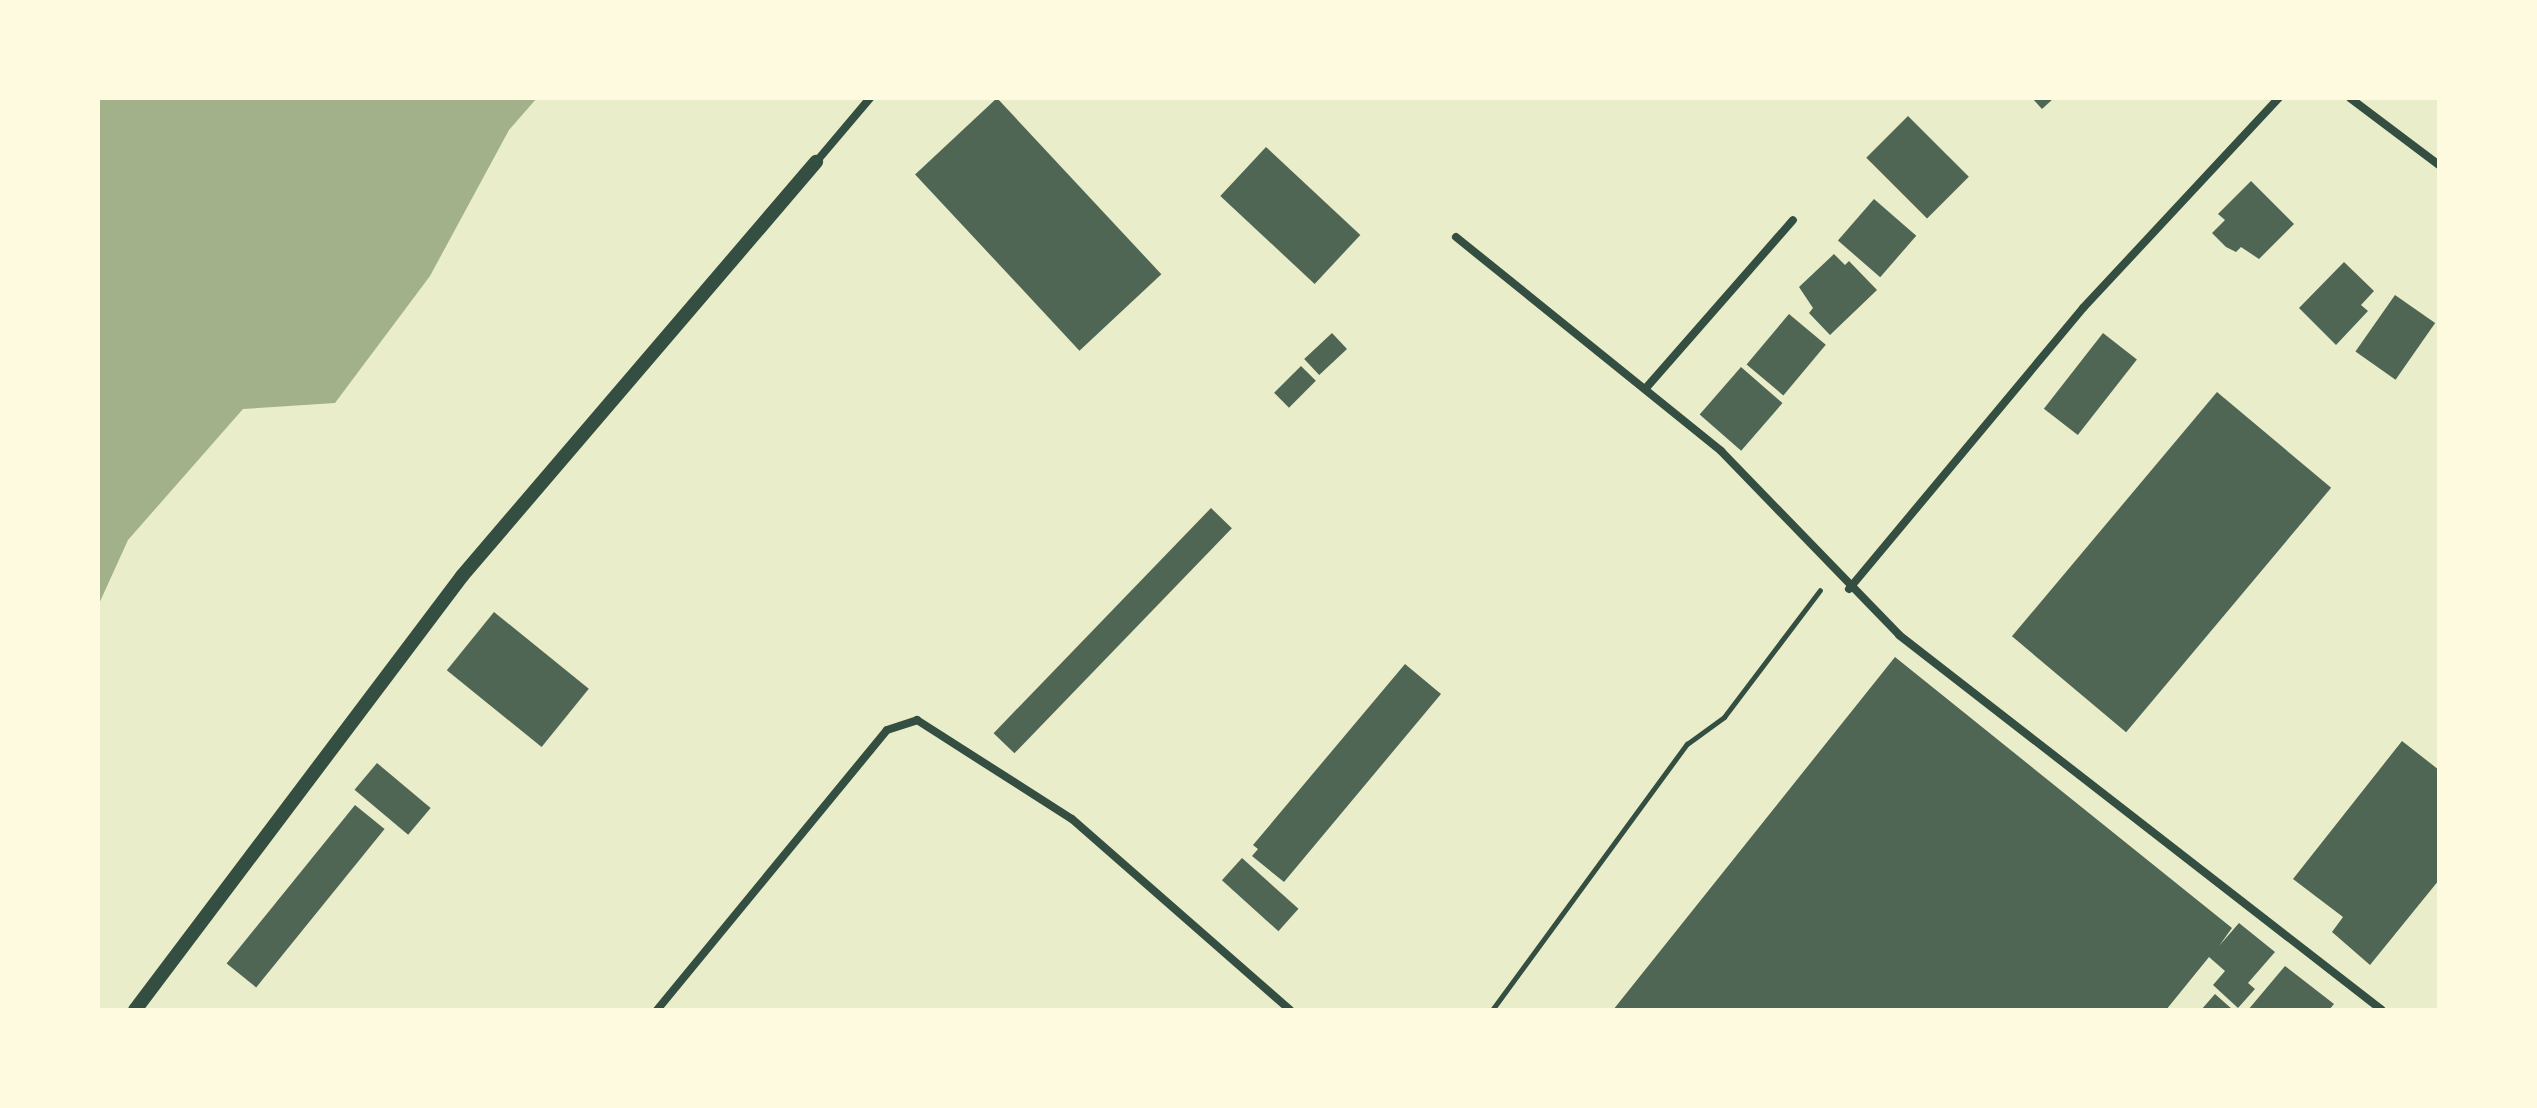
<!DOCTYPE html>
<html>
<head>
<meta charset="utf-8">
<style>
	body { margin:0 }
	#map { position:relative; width:2537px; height:1108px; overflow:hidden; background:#e9edc9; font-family:"Source Sans 3",sans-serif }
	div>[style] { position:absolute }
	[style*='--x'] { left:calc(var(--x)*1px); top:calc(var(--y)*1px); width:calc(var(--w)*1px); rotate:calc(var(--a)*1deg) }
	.water>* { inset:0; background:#a3b18a }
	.building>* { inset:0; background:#4f6655; transform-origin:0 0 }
	.path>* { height:5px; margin:-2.5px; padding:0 2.5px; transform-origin:2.5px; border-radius:2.5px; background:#344e41 }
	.minor>* { height:8px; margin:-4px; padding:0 4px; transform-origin:4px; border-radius:4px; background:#344e41 }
	.tertiary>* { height:14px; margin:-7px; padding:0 7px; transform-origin:7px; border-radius:7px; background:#344e41 }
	span { translate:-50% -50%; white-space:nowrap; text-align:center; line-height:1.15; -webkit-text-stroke:6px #fefae0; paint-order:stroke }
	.frame { position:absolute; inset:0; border:100px solid #fefae0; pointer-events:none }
</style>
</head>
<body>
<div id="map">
	<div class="water">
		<div style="clip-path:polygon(98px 98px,537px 98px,509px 130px,430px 276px,335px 403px,243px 409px,128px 540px,98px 606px)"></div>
	</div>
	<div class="building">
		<div style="left:997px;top:98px;width:241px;height:112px;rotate:47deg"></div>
		<div style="clip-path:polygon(2032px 98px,2054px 98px,2042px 109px)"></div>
		<div style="left:1908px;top:116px;width:86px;height:59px;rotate:45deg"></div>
		<div style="left:1266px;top:147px;width:129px;height:67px;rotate:43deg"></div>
		<div style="clip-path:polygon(2251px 181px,2294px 224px,2259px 259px,2241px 247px,2236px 252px,2226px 247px,2212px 233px,2225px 220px,2218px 214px)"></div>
		<div style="left:1874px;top:199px;width:56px;height:55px;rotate:41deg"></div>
		<div style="clip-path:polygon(1834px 254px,1845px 265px,1849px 261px,1877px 290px,1830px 335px,1809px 313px,1813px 308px,1799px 287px)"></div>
		<div style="clip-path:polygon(2344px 262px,2374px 291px,2361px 305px,2368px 311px,2336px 345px,2299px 308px)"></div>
		<div style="left:2395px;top:295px;width:49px;height:69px;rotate:35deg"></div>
		<div style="left:1789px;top:314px;width:48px;height:66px;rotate:40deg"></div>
		<div style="left:1332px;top:333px;width:22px;height:38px;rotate:47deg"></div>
		<div style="left:2103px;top:333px;width:43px;height:96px;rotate:38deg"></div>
		<div style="left:1301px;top:366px;width:21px;height:38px;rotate:45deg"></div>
		<div style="left:1741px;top:367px;width:55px;height:63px;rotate:41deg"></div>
		<div style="left:2217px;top:392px;width:149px;height:319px;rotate:40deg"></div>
		<div style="left:1211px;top:508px;width:29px;height:313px;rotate:44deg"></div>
		<div style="left:494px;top:612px;width:122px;height:75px;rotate:39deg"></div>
		<div style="clip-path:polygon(1895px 657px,2232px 928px,2219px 946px,2239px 923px,2275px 952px,2248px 983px,2255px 989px,2238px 1008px,2213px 985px,2225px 971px,2209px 957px,2166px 1010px,1613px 1010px)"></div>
		<div style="clip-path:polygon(1405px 664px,1441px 694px,1284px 882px,1252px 856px,1258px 849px,1253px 845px)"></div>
		<div style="clip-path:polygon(2402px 741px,2439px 770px,2439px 880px,2370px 965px,2332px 932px,2343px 917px,2293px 879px)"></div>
		<div style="left:377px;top:763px;width:70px;height:35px;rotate:40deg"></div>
		<div style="left:355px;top:805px;width:38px;height:204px;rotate:39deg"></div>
		<div style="left:1242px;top:858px;width:76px;height:30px;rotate:42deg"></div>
		<div style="clip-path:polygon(2285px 966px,2334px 1004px,2329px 1010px,2248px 1010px)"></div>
		<div style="clip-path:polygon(2215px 994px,2233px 1010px,2201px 1010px)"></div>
	</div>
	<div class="path">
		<div style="--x:1492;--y:1010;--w:330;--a:-53.8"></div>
		<div style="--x:1687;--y:744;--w:46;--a:-36.1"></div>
		<div style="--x:1724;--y:717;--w:159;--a:-52.9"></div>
	</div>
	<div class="minor">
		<div style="--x:2350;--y:98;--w:111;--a:37"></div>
		<div style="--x:816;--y:162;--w:84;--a:-49.8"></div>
		<div style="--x:1456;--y:237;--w:341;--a:38.9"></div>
		<div style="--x:1721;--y:451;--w:256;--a:45.9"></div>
		<div style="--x:1899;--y:635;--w:611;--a:37.83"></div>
		<div style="--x:1646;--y:388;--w:223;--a:-48.8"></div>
		<div style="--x:1849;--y:589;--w:366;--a:-50.2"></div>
		<div style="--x:2083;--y:308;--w:287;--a:-47"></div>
		<div style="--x:657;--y:1010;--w:362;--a:-50.6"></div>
		<div style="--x:887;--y:730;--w:32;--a:-18"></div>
		<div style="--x:917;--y:720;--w:184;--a:32.6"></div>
		<div style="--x:1072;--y:819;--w:290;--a:41.2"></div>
	</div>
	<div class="tertiary">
		<div style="--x:135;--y:1010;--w:543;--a:-53"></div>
		<div style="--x:462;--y:576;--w:545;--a:-49.47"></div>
	</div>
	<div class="frame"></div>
</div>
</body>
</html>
